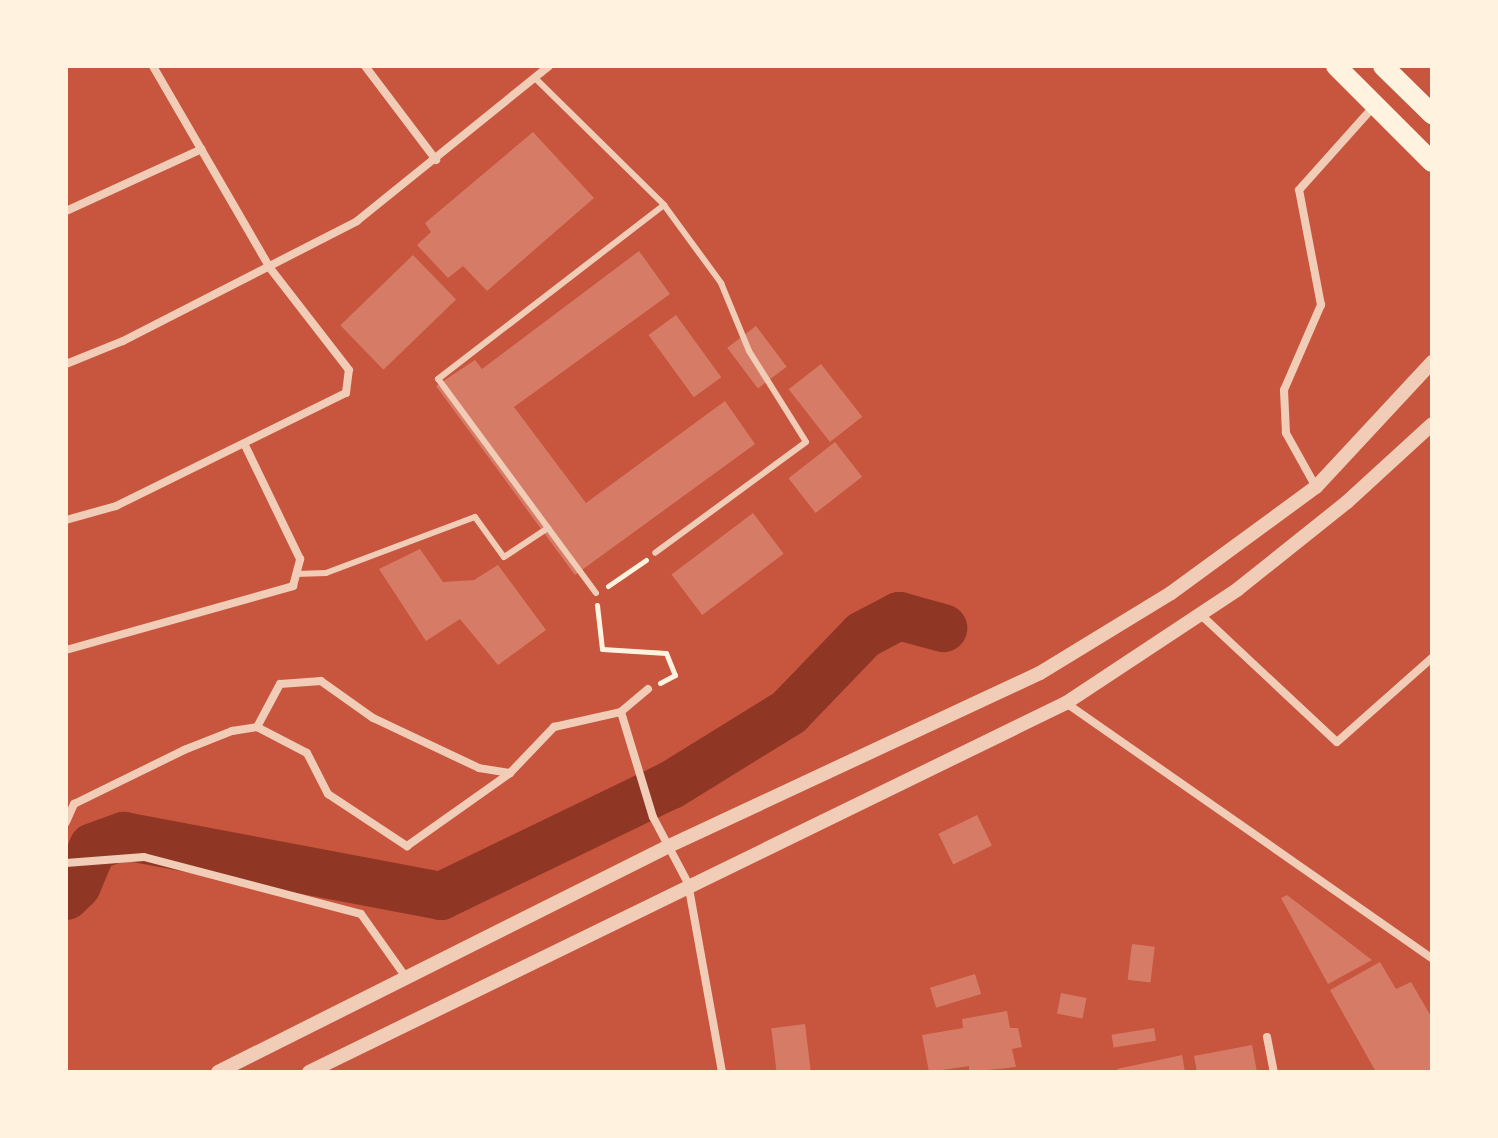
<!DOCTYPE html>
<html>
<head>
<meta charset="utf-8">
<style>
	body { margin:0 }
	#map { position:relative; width:1498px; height:1138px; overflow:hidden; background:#c8553d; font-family:"Space Grotesk",sans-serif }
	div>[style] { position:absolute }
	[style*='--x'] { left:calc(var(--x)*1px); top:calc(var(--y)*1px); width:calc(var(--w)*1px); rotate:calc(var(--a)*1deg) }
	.river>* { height:48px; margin:-24px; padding:0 24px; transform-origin:24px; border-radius:24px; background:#8f3625 }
	.building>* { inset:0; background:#d67c66; transform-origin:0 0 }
	.path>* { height:5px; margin:-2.5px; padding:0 2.5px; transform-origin:2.5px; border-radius:2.5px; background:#fff3e0 }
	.service>* { height:6px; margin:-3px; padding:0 3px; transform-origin:3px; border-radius:3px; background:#f1ccb7 }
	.minor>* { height:8px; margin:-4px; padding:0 4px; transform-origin:4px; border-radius:4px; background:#f1ccb7 }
	.tertiary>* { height:14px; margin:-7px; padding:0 7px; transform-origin:7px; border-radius:7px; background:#f1ccb7 }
	.primary>* { height:20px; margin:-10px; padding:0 10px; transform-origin:10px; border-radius:10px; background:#fff3e0 }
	span { translate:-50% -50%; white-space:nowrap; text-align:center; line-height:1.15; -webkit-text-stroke:8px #fff3e0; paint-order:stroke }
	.frame { position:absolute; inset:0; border:68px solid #fff3e0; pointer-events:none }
</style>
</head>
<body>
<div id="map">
	<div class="river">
		<div style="--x:66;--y:896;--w:16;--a:-45"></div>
		<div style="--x:77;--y:885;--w:41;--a:-67.2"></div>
		<div style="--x:93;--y:847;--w:33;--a:-20"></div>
		<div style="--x:124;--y:836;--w:323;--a:10.7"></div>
		<div style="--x:441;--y:896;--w:255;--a:-25.8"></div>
		<div style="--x:671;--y:785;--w:139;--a:-31.7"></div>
		<div style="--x:789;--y:712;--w:107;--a:-46.1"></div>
		<div style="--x:863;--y:635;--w:41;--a:-27.8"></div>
		<div style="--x:899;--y:616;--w:46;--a:15.3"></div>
	</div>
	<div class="building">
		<div style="clip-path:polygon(533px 132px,594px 198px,487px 291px,463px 266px,448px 278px,417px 245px,431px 232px,425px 223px)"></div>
		<div style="clip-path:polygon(639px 251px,670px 294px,514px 407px,586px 503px,725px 401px,755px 444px,575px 575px,436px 386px,475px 360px,482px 369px)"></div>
		<div style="left:413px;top:255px;width:62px;height:101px;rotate:46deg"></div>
		<div style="left:676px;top:315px;width:77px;height:34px;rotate:54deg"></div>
		<div style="left:756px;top:326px;width:51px;height:36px;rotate:53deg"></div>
		<div style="left:821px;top:364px;width:67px;height:41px;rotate:52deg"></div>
		<div style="left:835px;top:442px;width:44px;height:59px;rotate:52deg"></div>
		<div style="left:753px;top:513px;width:51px;height:102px;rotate:53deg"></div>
		<div style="clip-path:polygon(420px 549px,443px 582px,474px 580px,498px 565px,546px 630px,498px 665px,460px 619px,426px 641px,379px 569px)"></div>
		<div style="left:977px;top:815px;width:34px;height:43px;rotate:64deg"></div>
		<div style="clip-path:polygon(1287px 895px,1372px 960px,1328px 984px,1281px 898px)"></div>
		<div style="left:1132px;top:944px;width:23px;height:36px;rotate:7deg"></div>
		<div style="clip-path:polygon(1380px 962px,1396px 989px,1411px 982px,1432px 1018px,1432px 1072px,1376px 1072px,1330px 990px)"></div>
		<div style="left:975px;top:974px;width:21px;height:47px;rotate:73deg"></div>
		<div style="left:1061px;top:993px;width:26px;height:21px;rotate:11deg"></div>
		<div style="clip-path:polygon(1007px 1011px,1010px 1028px,1018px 1028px,1022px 1047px,1012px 1049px,1016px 1067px,969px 1072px,969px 1066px,929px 1072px,922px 1035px,963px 1028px,962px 1019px)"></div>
		<div style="left:805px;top:1024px;width:48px;height:34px;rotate:83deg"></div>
		<div style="left:1154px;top:1028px;width:13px;height:43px;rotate:81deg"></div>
		<div style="clip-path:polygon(1252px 1045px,1257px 1072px,1197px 1072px,1194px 1056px)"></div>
		<div style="clip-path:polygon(1182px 1055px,1185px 1072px,1118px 1072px,1117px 1069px)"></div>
	</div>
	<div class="path">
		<div style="--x:608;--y:586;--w:46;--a:-34.4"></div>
		<div style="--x:597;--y:605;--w:44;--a:83.5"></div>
		<div style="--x:602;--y:649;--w:64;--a:3.6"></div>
		<div style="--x:666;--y:653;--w:24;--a:68"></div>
		<div style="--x:675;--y:675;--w:17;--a:152"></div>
	</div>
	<div class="service">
		<div style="--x:536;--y:79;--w:180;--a:44.5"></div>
		<div style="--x:664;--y:205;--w:97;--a:53.8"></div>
		<div style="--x:721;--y:283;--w:74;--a:67.6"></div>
		<div style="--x:749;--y:351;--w:107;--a:57.9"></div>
		<div style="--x:806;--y:442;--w:187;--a:143.7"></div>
		<div style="--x:296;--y:574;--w:30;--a:-2"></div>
		<div style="--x:326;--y:573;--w:159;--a:-20.6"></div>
		<div style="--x:475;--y:517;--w:49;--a:54.1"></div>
		<div style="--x:504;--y:557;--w:53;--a:-33.4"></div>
		<div style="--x:596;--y:593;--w:266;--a:-126.4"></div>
		<div style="--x:438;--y:379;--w:285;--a:-37.6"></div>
	</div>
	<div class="minor">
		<div style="--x:365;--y:66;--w:118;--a:52.9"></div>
		<div style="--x:66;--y:211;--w:149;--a:-24.5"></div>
		<div style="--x:66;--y:364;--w:61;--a:-22"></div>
		<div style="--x:123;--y:341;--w:263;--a:-27.1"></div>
		<div style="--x:357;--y:221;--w:247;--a:-38.9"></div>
		<div style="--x:1316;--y:487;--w:62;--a:-119.1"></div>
		<div style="--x:1286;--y:433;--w:43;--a:-92.7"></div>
		<div style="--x:1284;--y:390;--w:93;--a:-66.5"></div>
		<div style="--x:1321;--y:305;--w:117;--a:-100.8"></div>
		<div style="--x:1299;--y:190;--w:113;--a:-48.2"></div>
		<div style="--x:66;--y:520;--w:52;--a:-15.6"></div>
		<div style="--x:116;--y:506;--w:256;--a:-26.2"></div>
		<div style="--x:346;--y:393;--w:23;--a:-83"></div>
		<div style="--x:349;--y:370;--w:129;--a:-127.8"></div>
		<div style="--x:270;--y:268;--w:233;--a:-120.1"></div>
		<div style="--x:1200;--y:614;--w:187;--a:43.1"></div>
		<div style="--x:1337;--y:742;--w:127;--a:-41.5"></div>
		<div style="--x:66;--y:650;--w:236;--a:-15.7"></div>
		<div style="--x:293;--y:586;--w:28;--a:-75"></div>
		<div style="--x:300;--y:559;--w:127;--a:-115.8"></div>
		<div style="--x:648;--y:689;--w:35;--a:140"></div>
		<div style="--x:621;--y:712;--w:110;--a:73.1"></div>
		<div style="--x:653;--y:817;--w:75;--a:62.1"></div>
		<div style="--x:688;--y:883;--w:192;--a:79.8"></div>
		<div style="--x:1066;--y:703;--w:446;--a:34.9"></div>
		<div style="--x:510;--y:773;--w:31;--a:-171"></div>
		<div style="--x:479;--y:768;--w:117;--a:-154.7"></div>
		<div style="--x:373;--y:718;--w:64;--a:-144.6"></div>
		<div style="--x:321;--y:681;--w:41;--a:175.8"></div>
		<div style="--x:280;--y:684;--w:49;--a:118.1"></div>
		<div style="--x:257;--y:727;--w:56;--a:27.5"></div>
		<div style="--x:307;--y:753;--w:46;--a:62.9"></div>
		<div style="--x:328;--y:794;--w:95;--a:33.4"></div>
		<div style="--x:407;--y:846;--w:126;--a:-35.3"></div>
		<div style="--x:510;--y:773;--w:64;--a:-46.3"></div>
		<div style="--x:554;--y:727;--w:69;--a:-12.6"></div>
		<div style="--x:66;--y:822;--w:20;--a:-66"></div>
		<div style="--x:74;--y:804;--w:123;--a:-26.1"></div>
		<div style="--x:184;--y:750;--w:52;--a:-21.6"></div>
		<div style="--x:232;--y:731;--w:25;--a:-9"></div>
		<div style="--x:66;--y:863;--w:78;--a:-4.4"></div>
		<div style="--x:144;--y:857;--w:224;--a:14.7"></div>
		<div style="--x:361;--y:914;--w:76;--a:54.6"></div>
		<div style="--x:1267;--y:1037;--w:36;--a:79"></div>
	</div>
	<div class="tertiary">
		<div style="--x:218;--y:1072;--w:504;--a:-26.62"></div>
		<div style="--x:669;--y:846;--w:409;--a:-25"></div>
		<div style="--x:1040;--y:673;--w:153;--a:-31.4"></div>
		<div style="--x:1171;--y:593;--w:180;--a:-36.2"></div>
		<div style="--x:1316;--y:487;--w:171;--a:-47.1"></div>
		<div style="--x:309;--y:1072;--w:842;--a:-25.99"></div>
		<div style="--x:1066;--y:703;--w:206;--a:-33.5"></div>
		<div style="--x:1238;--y:589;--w:139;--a:-38.6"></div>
		<div style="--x:1347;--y:502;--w:115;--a:-42.5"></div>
	</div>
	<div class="primary">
		<div style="--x:1336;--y:66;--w:136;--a:45"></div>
		<div style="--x:1383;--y:66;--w:69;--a:44.4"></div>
	</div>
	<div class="frame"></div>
</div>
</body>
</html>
